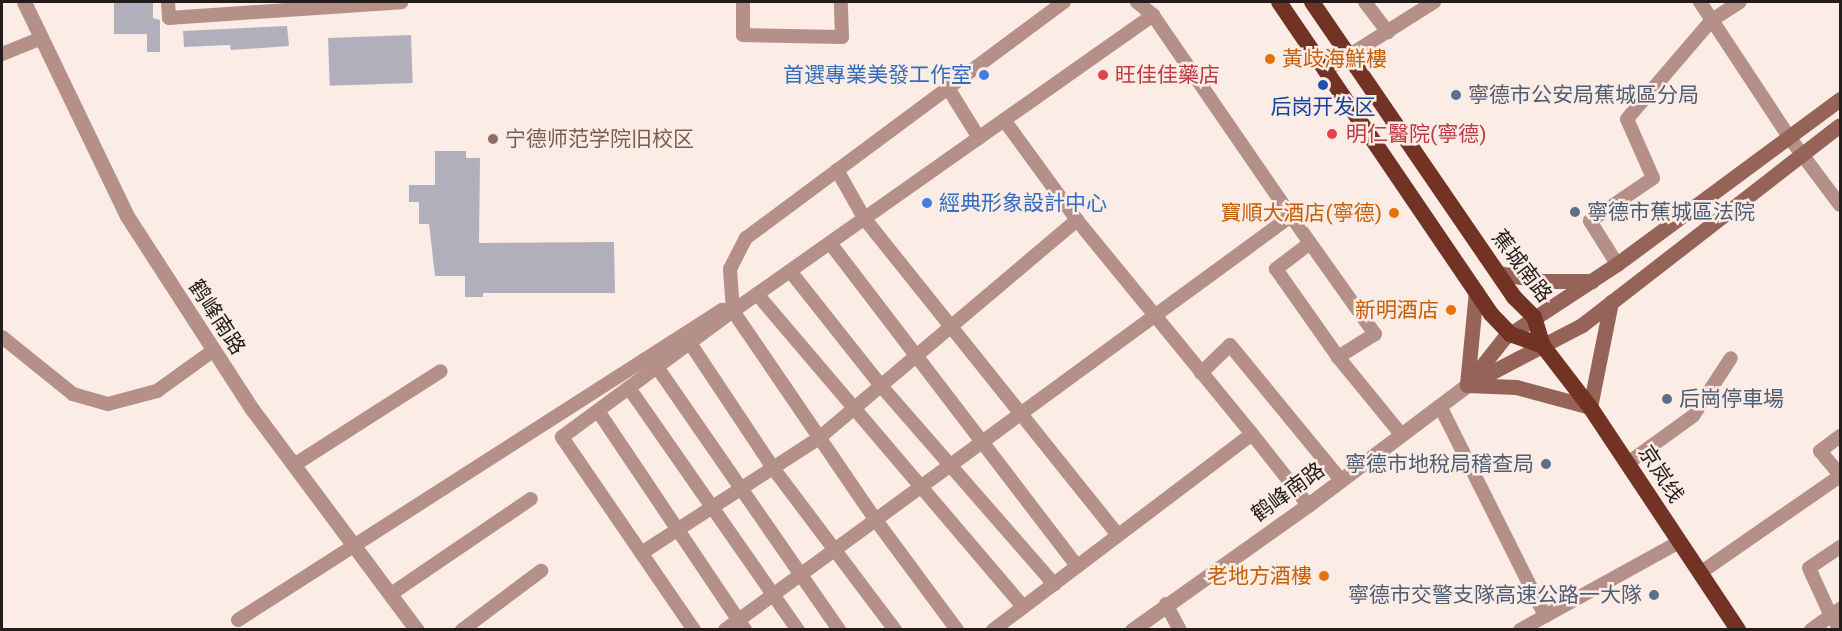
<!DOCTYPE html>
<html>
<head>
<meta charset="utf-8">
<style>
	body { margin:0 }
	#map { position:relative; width:1842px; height:631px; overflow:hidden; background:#fbece6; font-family:Roboto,"Noto Sans SC",sans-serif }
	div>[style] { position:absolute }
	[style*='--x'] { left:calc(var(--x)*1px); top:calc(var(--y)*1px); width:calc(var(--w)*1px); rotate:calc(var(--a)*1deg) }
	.building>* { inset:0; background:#b1afbc; transform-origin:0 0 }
	.minor>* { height:14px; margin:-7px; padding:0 7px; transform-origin:7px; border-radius:7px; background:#b49088 }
	.tertiary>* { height:15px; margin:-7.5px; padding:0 7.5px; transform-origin:7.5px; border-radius:7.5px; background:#b49088 }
	.secondary>* { height:15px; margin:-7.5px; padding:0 7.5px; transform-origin:7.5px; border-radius:7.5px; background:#956357 }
	.trunk>* { height:16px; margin:-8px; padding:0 8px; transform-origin:8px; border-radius:8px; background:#723224 }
	.dots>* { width:16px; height:16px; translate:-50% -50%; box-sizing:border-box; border:3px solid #fbece6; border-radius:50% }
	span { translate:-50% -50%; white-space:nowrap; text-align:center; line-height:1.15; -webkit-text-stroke:5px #fbece6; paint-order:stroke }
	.food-label { font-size:21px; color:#c56008 }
	.left { translate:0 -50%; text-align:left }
	.right { translate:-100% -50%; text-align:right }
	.shop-label { font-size:21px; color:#366cbe }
	.health-label { font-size:21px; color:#be3a42 }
	.service-label { font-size:21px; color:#4e5e75 }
	.transit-label { font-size:21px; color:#164399 }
	.education-label { font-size:21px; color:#785e54 }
	.street-label { font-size:21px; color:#221c1a }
	.frame { position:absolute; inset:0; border:3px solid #221c1a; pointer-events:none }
</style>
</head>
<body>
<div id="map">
	<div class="building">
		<div style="clip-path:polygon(114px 2px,153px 2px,153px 18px,160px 20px,160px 52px,147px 52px,147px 34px,114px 34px)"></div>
		<div style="clip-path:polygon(287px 26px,289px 46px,231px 50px,230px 45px,184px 47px,183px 31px)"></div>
		<div style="left:411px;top:35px;width:48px;height:83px;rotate:88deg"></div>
		<div style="clip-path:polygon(435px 151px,466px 151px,466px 158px,480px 158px,479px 243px,614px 242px,615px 293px,483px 293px,483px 297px,465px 297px,465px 276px,435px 276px,429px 224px,419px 224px,419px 202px,409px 202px,409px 185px,435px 185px)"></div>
	</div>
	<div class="minor">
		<div style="--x:168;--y:2;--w:16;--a:86"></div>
		<div style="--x:169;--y:18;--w:233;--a:-3.9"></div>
		<div style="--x:743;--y:2;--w:33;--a:90"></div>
		<div style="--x:743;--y:35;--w:99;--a:1.2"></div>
		<div style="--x:842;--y:37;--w:35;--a:-92"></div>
		<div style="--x:1365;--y:2;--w:38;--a:53"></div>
		<div style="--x:1700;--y:2;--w:162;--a:56.6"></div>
		<div style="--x:1789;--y:137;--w:85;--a:53.1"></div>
		<div style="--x:2;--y:54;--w:43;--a:-21.8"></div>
		<div style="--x:1326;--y:70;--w:128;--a:-32.2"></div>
		<div style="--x:948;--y:88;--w:59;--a:58.2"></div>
		<div style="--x:837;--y:170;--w:55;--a:60.6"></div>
		<div style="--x:864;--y:218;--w:406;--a:51.3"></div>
		<div style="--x:1291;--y:216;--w:145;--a:54.6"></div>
		<div style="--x:1375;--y:334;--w:44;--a:148.1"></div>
		<div style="--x:1338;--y:357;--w:98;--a:50.8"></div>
		<div style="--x:830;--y:243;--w:407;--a:52.6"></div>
		<div style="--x:1310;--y:243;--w:43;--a:142.6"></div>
		<div style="--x:1276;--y:269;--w:108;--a:54.8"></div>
		<div style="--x:1617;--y:264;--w:51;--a:-122.1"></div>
		<div style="--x:1590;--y:221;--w:76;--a:-34.3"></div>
		<div style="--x:1653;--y:178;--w:64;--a:-113.8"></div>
		<div style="--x:1627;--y:119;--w:130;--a:-49.4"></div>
		<div style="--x:1712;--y:20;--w:33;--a:-33"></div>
		<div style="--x:790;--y:271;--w:148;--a:51.6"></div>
		<div style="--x:882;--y:387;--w:262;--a:48.9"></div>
		<div style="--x:757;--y:294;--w:411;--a:49.6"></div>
		<div style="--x:733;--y:311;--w:252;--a:55.7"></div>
		<div style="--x:875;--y:519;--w:138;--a:53.5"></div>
		<div style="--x:2;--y:337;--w:91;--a:38.8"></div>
		<div style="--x:73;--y:394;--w:36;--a:16"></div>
		<div style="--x:108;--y:404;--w:51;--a:-14.9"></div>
		<div style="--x:157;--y:391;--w:70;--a:-35.7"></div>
		<div style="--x:690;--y:343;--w:150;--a:56.4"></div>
		<div style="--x:773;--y:468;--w:203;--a:53"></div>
		<div style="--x:657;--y:367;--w:320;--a:55.3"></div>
		<div style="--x:1201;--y:373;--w:40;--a:-44"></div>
		<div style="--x:1230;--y:345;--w:173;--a:50.6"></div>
		<div style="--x:629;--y:388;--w:295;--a:55.1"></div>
		<div style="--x:1440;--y:406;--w:235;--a:63.4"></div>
		<div style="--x:1545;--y:616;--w:153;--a:-28.9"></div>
		<div style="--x:598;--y:411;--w:264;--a:56.1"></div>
		<div style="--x:1252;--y:434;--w:90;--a:51.7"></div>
		<div style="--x:1840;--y:436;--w:25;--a:143"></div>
		<div style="--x:1820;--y:451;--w:31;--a:50"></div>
		<div style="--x:1628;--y:463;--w:80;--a:-35.9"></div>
		<div style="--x:1693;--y:416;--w:69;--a:-56.8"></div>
		<div style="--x:294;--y:465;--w:174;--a:-32.6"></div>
		<div style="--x:1840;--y:547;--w:37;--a:146"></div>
		<div style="--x:1809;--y:568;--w:53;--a:65.4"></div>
		<div style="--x:1831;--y:616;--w:15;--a:53"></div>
		<div style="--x:643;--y:552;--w:210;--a:-32.9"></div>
		<div style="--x:819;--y:438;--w:338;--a:-40.2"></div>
		<div style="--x:1077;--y:220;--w:124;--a:-126.1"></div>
		<div style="--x:1700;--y:573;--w:170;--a:-34.7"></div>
		<div style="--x:391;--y:594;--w:169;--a:-34.2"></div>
		<div style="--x:1166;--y:604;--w:30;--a:62"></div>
		<div style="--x:238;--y:620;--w:575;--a:-32.64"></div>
		<div style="--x:722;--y:310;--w:11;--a:5"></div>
		<div style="--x:733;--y:311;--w:42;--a:-94.1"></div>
		<div style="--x:730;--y:269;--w:35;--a:-63"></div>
		<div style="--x:746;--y:238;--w:396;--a:-36.6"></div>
		<div style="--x:462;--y:630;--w:99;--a:-36.8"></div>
		<div style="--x:694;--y:630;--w:234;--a:-124.4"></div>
		<div style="--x:562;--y:437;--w:212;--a:-36.4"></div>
		<div style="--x:733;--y:311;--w:514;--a:-35.17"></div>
		<div style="--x:1153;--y:15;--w:21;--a:-141"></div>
		<div style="--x:725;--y:630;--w:701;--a:-36.18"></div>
		<div style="--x:1291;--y:216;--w:244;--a:-124.5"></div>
		<div style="--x:993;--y:630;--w:325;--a:-37.1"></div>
		<div style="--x:1252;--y:434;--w:276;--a:-129.3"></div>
		<div style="--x:1520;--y:630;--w:29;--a:-29"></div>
		<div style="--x:1811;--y:630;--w:36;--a:-36"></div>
	</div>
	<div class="tertiary">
		<div style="--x:24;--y:2;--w:237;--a:64.3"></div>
		<div style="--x:127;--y:216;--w:230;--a:57.1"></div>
		<div style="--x:252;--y:409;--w:276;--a:53.3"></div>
		<div style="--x:1132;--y:630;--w:216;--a:-35.4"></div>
		<div style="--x:1308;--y:505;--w:199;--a:-37"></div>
	</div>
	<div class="secondary">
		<div style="--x:1498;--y:273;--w:45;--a:10.3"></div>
		<div style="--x:1542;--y:281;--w:50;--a:0"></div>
		<div style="--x:1476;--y:291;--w:94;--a:95.5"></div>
		<div style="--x:1467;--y:385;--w:49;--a:2.3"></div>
		<div style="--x:1516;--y:387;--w:77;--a:15.1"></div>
		<div style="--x:1590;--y:407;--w:107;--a:-78.7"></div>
		<div style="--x:1471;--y:383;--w:125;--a:-27.6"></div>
		<div style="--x:1582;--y:325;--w:326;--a:-37.8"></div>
		<div style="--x:1467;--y:385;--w:60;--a:-51.8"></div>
		<div style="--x:1504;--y:338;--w:135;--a:-33.2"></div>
		<div style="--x:1617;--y:264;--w:277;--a:-36.5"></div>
	</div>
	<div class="trunk">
		<div style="--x:1279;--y:2;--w:377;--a:55.8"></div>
		<div style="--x:1491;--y:314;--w:28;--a:46"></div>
		<div style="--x:1510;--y:334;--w:35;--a:20"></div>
		<div style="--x:1312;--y:2;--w:358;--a:55.6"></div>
		<div style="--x:1514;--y:297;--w:28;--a:45"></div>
		<div style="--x:1534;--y:317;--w:30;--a:73"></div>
		<div style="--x:1543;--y:346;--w:77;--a:52.4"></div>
		<div style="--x:1590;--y:407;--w:268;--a:56.4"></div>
	</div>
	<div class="dots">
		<div style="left:1270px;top:59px;background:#e8710a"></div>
		<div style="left:984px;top:75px;background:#3f7fe0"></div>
		<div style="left:1103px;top:75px;background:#e0444e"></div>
		<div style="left:1323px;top:85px;background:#1a4fb4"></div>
		<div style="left:1456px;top:95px;background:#5c6f8a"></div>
		<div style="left:1332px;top:134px;background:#e0444e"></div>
		<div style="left:493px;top:139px;background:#8d6e63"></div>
		<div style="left:927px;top:203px;background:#3f7fe0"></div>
		<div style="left:1575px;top:212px;background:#5c6f8a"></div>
		<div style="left:1394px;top:213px;background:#e8710a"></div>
		<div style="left:1451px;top:310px;background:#e8710a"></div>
		<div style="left:1667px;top:399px;background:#5c6f8a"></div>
		<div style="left:1546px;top:464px;background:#5c6f8a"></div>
		<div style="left:1324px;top:576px;background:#e8710a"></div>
		<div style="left:1654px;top:595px;background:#5c6f8a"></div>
	</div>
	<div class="food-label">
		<span class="left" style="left:1282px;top:59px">黃歧海鮮樓</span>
		<span class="right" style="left:1382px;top:213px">寶順大酒店(寧德)</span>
		<span class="right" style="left:1439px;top:310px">新明酒店</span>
		<span class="right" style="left:1312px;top:576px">老地方酒樓</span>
	</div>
	<div class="shop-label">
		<span class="right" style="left:972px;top:75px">首選專業美發工作室</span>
		<span class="left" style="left:939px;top:203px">經典形象設計中心</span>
	</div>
	<div class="health-label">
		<span class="left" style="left:1115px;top:75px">旺佳佳藥店</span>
		<span class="left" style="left:1346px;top:134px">明仁醫院(寧德)</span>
	</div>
	<div class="service-label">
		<span class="left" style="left:1468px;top:95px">寧德市公安局蕉城區分局</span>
		<span class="left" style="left:1587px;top:212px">寧德市蕉城區法院</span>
		<span class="left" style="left:1679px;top:399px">后崗停車場</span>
		<span class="right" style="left:1534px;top:464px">寧德市地稅局稽查局</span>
		<span class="right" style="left:1642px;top:595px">寧德市交警支隊高速公路一大隊</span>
	</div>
	<div class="transit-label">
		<span style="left:1323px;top:107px">后岗开发区</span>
	</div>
	<div class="education-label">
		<span class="left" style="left:505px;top:139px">宁德师范学院旧校区</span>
	</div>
	<div class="street-label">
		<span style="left:1522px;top:266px;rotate:53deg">蕉城南路</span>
		<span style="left:217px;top:317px;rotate:57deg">鹤峰南路</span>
		<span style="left:1661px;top:474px;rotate:57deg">京岚线</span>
		<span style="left:1288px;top:492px;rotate:-36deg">鹤峰南路</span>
	</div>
	<div class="frame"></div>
</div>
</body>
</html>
